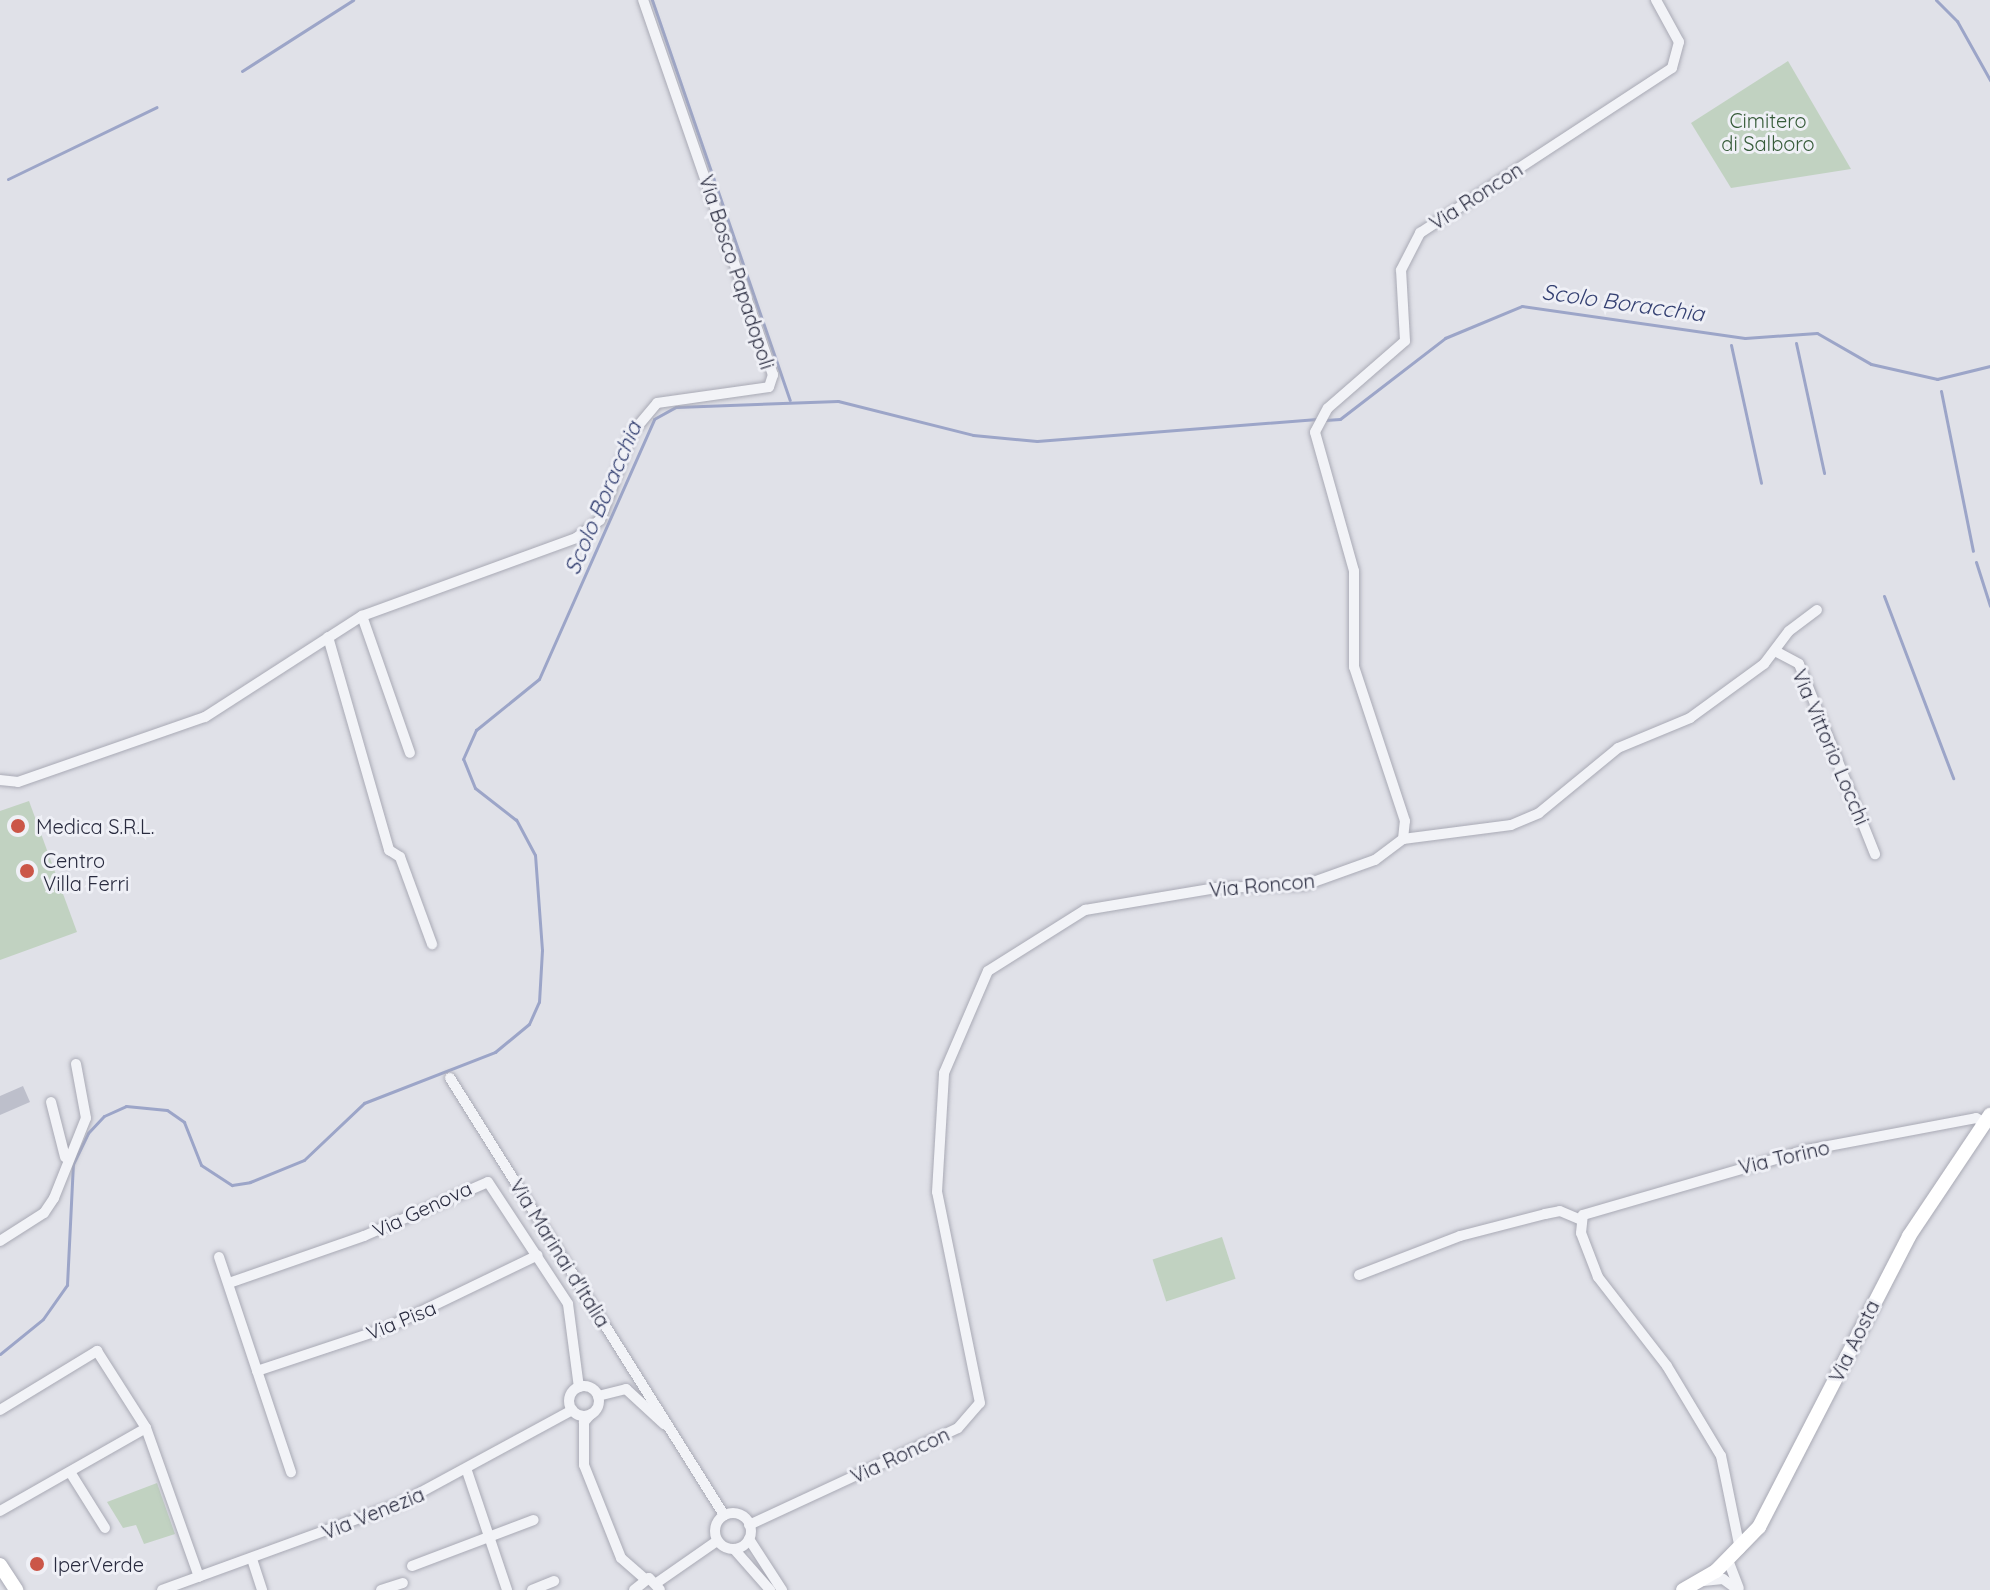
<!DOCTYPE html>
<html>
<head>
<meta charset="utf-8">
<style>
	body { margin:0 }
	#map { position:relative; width:1990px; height:1590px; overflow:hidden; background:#e0e1e8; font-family:Quicksand,sans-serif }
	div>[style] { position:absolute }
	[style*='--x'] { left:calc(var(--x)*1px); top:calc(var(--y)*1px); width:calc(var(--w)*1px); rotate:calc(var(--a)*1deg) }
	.green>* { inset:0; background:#c1d2c1; transform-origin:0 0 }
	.stream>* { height:3px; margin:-1.5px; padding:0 1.5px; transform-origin:1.5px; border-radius:1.5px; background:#9ca5c8 }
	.building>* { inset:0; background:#bdbfcb }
	.roads { filter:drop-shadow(0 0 2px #a9aab5) drop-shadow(0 0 2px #a9aab5) }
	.street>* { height:10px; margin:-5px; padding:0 5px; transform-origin:5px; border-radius:5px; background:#f2f3f7 }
	.street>.ring { margin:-5px; padding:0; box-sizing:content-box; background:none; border:10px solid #f2f3f7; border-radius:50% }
	.secondary>* { height:14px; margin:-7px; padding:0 7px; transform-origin:7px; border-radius:7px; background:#fff }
	.dots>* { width:22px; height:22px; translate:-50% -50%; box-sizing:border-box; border:4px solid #eff0f6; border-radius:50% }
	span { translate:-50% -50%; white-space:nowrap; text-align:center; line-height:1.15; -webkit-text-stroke:6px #eff0f6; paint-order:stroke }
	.park-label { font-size:20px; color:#365b39 }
	.street-label { font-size:20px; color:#292b3f }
	.poi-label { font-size:20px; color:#292b3f }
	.left { translate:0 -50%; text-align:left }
	.water-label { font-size:22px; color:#344072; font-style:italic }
</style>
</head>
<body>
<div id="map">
	<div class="green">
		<div style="clip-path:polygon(1788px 61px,1851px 169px,1731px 188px,1691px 123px)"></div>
		<div style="clip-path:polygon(29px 801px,77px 932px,0 960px,0 811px)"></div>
		<div style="left:1222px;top:1237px;width:44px;height:73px;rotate:72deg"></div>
		<div style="clip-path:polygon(157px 1483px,175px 1534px,144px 1544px,136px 1525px,123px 1528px,107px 1502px)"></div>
	</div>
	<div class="stream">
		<div style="--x:652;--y:0;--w:423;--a:71"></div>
		<div style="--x:1936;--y:0;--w:30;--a:45"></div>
		<div style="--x:1957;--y:21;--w:68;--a:60.8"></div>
		<div style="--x:242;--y:71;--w:132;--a:-32.6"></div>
		<div style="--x:8;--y:179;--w:165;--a:-25.8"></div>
		<div style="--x:1796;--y:343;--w:133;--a:77.8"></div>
		<div style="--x:1731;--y:345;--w:141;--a:77.7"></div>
		<div style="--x:1941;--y:391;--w:163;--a:78.7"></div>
		<div style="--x:1325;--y:420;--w:15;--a:-4"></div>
		<div style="--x:1340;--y:419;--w:133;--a:-37.6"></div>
		<div style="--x:1445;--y:338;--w:83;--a:-22.6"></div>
		<div style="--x:1522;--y:306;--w:225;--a:8.2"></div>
		<div style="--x:1745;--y:338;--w:72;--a:-4"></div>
		<div style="--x:1817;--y:333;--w:62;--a:29.9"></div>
		<div style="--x:1871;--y:364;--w:68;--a:12.8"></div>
		<div style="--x:1937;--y:379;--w:55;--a:-13.8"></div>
		<div style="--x:1976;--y:562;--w:46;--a:72.3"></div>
		<div style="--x:1884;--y:596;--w:195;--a:69.2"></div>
		<div style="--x:0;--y:1354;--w:55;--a:-39.1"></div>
		<div style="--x:43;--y:1319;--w:42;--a:-54.8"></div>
		<div style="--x:67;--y:1285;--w:121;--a:-87.2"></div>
		<div style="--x:73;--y:1164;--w:34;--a:-64"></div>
		<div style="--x:88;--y:1133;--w:23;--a:-47"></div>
		<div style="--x:104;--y:1116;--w:24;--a:-24"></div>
		<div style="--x:126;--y:1106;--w:41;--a:5.6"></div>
		<div style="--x:167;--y:1110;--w:21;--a:35"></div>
		<div style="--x:184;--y:1122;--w:46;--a:68.4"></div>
		<div style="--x:201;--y:1165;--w:37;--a:33"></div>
		<div style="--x:232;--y:1185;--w:18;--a:-9"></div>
		<div style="--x:250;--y:1182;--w:58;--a:-22.2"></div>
		<div style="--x:304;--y:1160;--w:83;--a:-43.5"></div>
		<div style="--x:364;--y:1103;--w:141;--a:-21.3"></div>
		<div style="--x:495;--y:1052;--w:44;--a:-39.5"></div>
		<div style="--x:529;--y:1024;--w:24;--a:-66"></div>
		<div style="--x:539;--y:1002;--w:52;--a:-86.7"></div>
		<div style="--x:542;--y:950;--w:95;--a:-94.2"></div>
		<div style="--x:535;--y:855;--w:40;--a:-118"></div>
		<div style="--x:516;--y:820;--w:52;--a:-142"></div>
		<div style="--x:475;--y:788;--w:31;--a:-112"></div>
		<div style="--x:463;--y:759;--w:32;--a:-66"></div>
		<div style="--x:476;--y:730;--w:81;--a:-39"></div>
		<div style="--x:539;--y:679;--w:284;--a:-66.1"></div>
		<div style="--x:654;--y:419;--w:25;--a:-29"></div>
		<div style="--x:676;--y:407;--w:162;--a:-2.1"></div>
		<div style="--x:838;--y:401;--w:139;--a:14.1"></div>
		<div style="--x:973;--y:435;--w:64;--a:5.4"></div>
		<div style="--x:1037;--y:441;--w:281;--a:-4.5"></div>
	</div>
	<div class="building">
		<div style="clip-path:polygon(23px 1086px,30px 1102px,0 1115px,0 1096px)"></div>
	</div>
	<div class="roads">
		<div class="street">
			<div style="--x:362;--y:616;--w:145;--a:70.7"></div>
			<div style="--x:328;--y:637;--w:222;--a:74"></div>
			<div style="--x:389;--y:850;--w:13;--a:32"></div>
			<div style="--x:400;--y:857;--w:93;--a:69.8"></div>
			<div style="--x:1775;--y:651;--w:27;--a:28"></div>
			<div style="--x:1799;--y:664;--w:205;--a:68.2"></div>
			<div style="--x:0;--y:780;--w:18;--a:6"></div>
			<div style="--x:18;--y:782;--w:198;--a:-19.2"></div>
			<div style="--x:205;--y:717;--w:187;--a:-32.8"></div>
			<div style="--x:362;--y:616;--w:228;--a:-20"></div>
			<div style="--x:576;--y:538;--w:30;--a:-37"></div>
			<div style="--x:600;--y:520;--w:93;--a:-69.8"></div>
			<div style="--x:632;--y:433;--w:39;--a:-50"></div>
			<div style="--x:657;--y:403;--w:113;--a:-8.1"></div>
			<div style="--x:769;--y:387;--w:13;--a:-72"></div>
			<div style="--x:773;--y:375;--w:397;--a:-109.1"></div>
			<div style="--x:1403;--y:839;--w:109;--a:-7.4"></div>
			<div style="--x:1511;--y:825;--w:30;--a:-23"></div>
			<div style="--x:1539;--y:813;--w:102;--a:-39.4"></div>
			<div style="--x:1618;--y:748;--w:78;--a:-22.6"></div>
			<div style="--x:1690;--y:718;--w:92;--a:-36.1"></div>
			<div style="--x:1764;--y:664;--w:41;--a:-52.9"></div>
			<div style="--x:1789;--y:631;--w:35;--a:-37"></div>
			<div style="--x:450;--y:1078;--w:516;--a:57.91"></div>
			<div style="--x:51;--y:1102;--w:57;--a:75.7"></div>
			<div style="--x:0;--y:1241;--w:52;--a:-32.5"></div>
			<div style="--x:44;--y:1213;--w:18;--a:-56"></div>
			<div style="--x:54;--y:1198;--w:86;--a:-68.2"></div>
			<div style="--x:86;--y:1118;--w:55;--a:-100.5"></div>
			<div style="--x:219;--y:1257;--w:227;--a:71.5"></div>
			<div style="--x:1359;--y:1275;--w:108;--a:-21.1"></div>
			<div style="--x:1460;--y:1236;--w:88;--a:-14.5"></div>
			<div style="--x:1545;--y:1214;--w:15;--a:-11"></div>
			<div style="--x:1560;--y:1211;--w:23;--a:23"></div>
			<div style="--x:229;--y:1283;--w:143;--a:-19.2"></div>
			<div style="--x:364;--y:1236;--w:135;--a:-23.5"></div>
			<div style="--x:488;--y:1182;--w:146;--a:56.7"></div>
			<div style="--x:568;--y:1304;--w:84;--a:82.5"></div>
			<div style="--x:257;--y:1371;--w:139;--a:-18.4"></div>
			<div style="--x:389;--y:1327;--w:165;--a:-25.8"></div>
			<div class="ring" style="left:569px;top:1386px;width:20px;height:20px"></div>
			<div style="--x:598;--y:1396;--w:29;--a:-14"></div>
			<div style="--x:626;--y:1389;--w:52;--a:42.6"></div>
			<div style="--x:0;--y:1410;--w:114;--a:-31.3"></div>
			<div style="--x:97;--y:1351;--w:91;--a:57.5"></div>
			<div style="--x:146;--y:1428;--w:158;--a:70.4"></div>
			<div style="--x:591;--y:1414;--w:11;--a:131"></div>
			<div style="--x:584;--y:1422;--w:43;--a:90"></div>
			<div style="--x:584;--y:1465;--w:100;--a:68.3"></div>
			<div style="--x:621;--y:1558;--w:30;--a:41"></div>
			<div style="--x:467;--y:1471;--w:126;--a:71.4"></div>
			<div style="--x:70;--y:1472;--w:66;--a:58"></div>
			<div style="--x:0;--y:1511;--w:168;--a:-29.6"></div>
			<div class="ring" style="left:715px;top:1513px;width:26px;height:26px"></div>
			<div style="--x:749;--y:1525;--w:230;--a:-24.9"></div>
			<div style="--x:958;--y:1428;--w:33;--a:-49"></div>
			<div style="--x:980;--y:1403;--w:215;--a:-101.5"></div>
			<div style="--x:937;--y:1192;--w:119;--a:-86.6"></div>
			<div style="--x:944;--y:1073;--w:111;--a:-66.7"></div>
			<div style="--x:988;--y:971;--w:115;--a:-32.2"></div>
			<div style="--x:1085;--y:910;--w:133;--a:-9.5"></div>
			<div style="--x:1216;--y:888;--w:89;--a:-1.9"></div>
			<div style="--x:1305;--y:885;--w:74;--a:-19.7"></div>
			<div style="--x:1375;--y:860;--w:35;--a:-37"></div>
			<div style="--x:1403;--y:839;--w:18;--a:-84"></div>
			<div style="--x:1405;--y:821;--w:162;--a:-108.3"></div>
			<div style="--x:1354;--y:667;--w:96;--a:-90"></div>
			<div style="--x:1354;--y:571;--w:144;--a:-105.7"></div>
			<div style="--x:1315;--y:432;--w:27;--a:-62"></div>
			<div style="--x:1328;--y:408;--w:102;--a:-41"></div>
			<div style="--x:1405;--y:341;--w:71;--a:-93.2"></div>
			<div style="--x:1401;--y:270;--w:42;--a:-62.8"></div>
			<div style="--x:1420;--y:233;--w:301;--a:-33.2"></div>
			<div style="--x:1672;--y:68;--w:27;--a:-75"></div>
			<div style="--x:1679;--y:42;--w:48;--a:-118.7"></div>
			<div style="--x:749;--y:1539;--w:61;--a:57.1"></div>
			<div style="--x:734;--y:1549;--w:55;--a:48.7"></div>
			<div style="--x:1740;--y:1549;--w:95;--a:-101.5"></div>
			<div style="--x:1721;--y:1456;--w:105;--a:-121"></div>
			<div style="--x:1667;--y:1366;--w:113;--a:-127.8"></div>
			<div style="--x:1598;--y:1277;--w:47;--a:-111.1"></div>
			<div style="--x:1581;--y:1233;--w:18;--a:-84"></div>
			<div style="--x:1583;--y:1215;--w:233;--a:-16.2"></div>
			<div style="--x:1807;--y:1150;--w:172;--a:-10.7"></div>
			<div style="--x:1976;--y:1118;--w:9;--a:27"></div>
			<div style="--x:252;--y:1559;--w:33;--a:72"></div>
			<div style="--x:1728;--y:1560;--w:30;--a:69"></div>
			<div style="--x:412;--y:1566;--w:130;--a:-20.7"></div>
			<div style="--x:1703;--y:1581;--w:20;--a:-6"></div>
			<div style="--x:1723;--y:1579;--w:19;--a:36"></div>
			<div style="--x:658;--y:1582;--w:72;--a:-34.8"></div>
			<div style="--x:162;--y:1590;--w:254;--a:-20"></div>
			<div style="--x:401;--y:1503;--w:195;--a:-28.5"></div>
			<div style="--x:381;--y:1590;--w:23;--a:-18"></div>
			<div style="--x:532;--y:1590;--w:24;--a:-22"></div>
			<div style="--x:634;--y:1590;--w:19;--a:-39"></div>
			<div style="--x:649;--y:1578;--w:16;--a:47"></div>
		</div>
		<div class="secondary">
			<div style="--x:0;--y:1565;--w:30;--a:57"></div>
			<div style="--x:1683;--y:1590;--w:38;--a:-30"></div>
			<div style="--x:1716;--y:1571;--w:62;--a:-45.7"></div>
			<div style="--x:1759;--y:1527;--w:327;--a:-62.7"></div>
			<div style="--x:1909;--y:1236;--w:146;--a:-56.2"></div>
		</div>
	</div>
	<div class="dots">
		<div style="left:18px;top:826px;background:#cb5648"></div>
		<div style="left:27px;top:871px;background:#cb5648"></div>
		<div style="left:37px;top:1564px;background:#cb5648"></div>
	</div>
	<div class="park-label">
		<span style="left:1768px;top:132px">Cimitero<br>di Salboro</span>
	</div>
	<div class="street-label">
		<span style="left:1476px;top:196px;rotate:-33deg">Via Roncon</span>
		<span style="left:737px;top:272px;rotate:72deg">Via Bosco Papadopoli</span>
		<span style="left:1831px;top:747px;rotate:67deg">Via Vittorio Locchi</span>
		<span style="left:1262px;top:885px;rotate:-5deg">Via Roncon</span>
		<span style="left:1784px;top:1157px;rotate:-13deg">Via Torino</span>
		<span style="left:422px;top:1209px;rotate:-25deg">Via Genova</span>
		<span style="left:560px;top:1253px;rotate:58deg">Via Marinai d'Italia</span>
		<span style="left:401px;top:1320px;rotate:-22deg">Via Pisa</span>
		<span style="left:1854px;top:1341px;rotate:-64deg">Via Aosta</span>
		<span style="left:900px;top:1455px;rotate:-25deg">Via Roncon</span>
		<span style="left:373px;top:1513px;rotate:-22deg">Via Venezia</span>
	</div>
	<div class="poi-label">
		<span class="left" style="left:36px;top:826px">Medica S.R.L.</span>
		<span class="left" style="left:43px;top:872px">Centro<br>Villa Ferri</span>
		<span class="left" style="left:53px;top:1564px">IperVerde</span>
	</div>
	<div class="water-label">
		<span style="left:1623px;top:303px;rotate:8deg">Scolo Boracchia</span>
		<span style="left:603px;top:498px;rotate:-67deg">Scolo Boracchia</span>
	</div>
</div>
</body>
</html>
